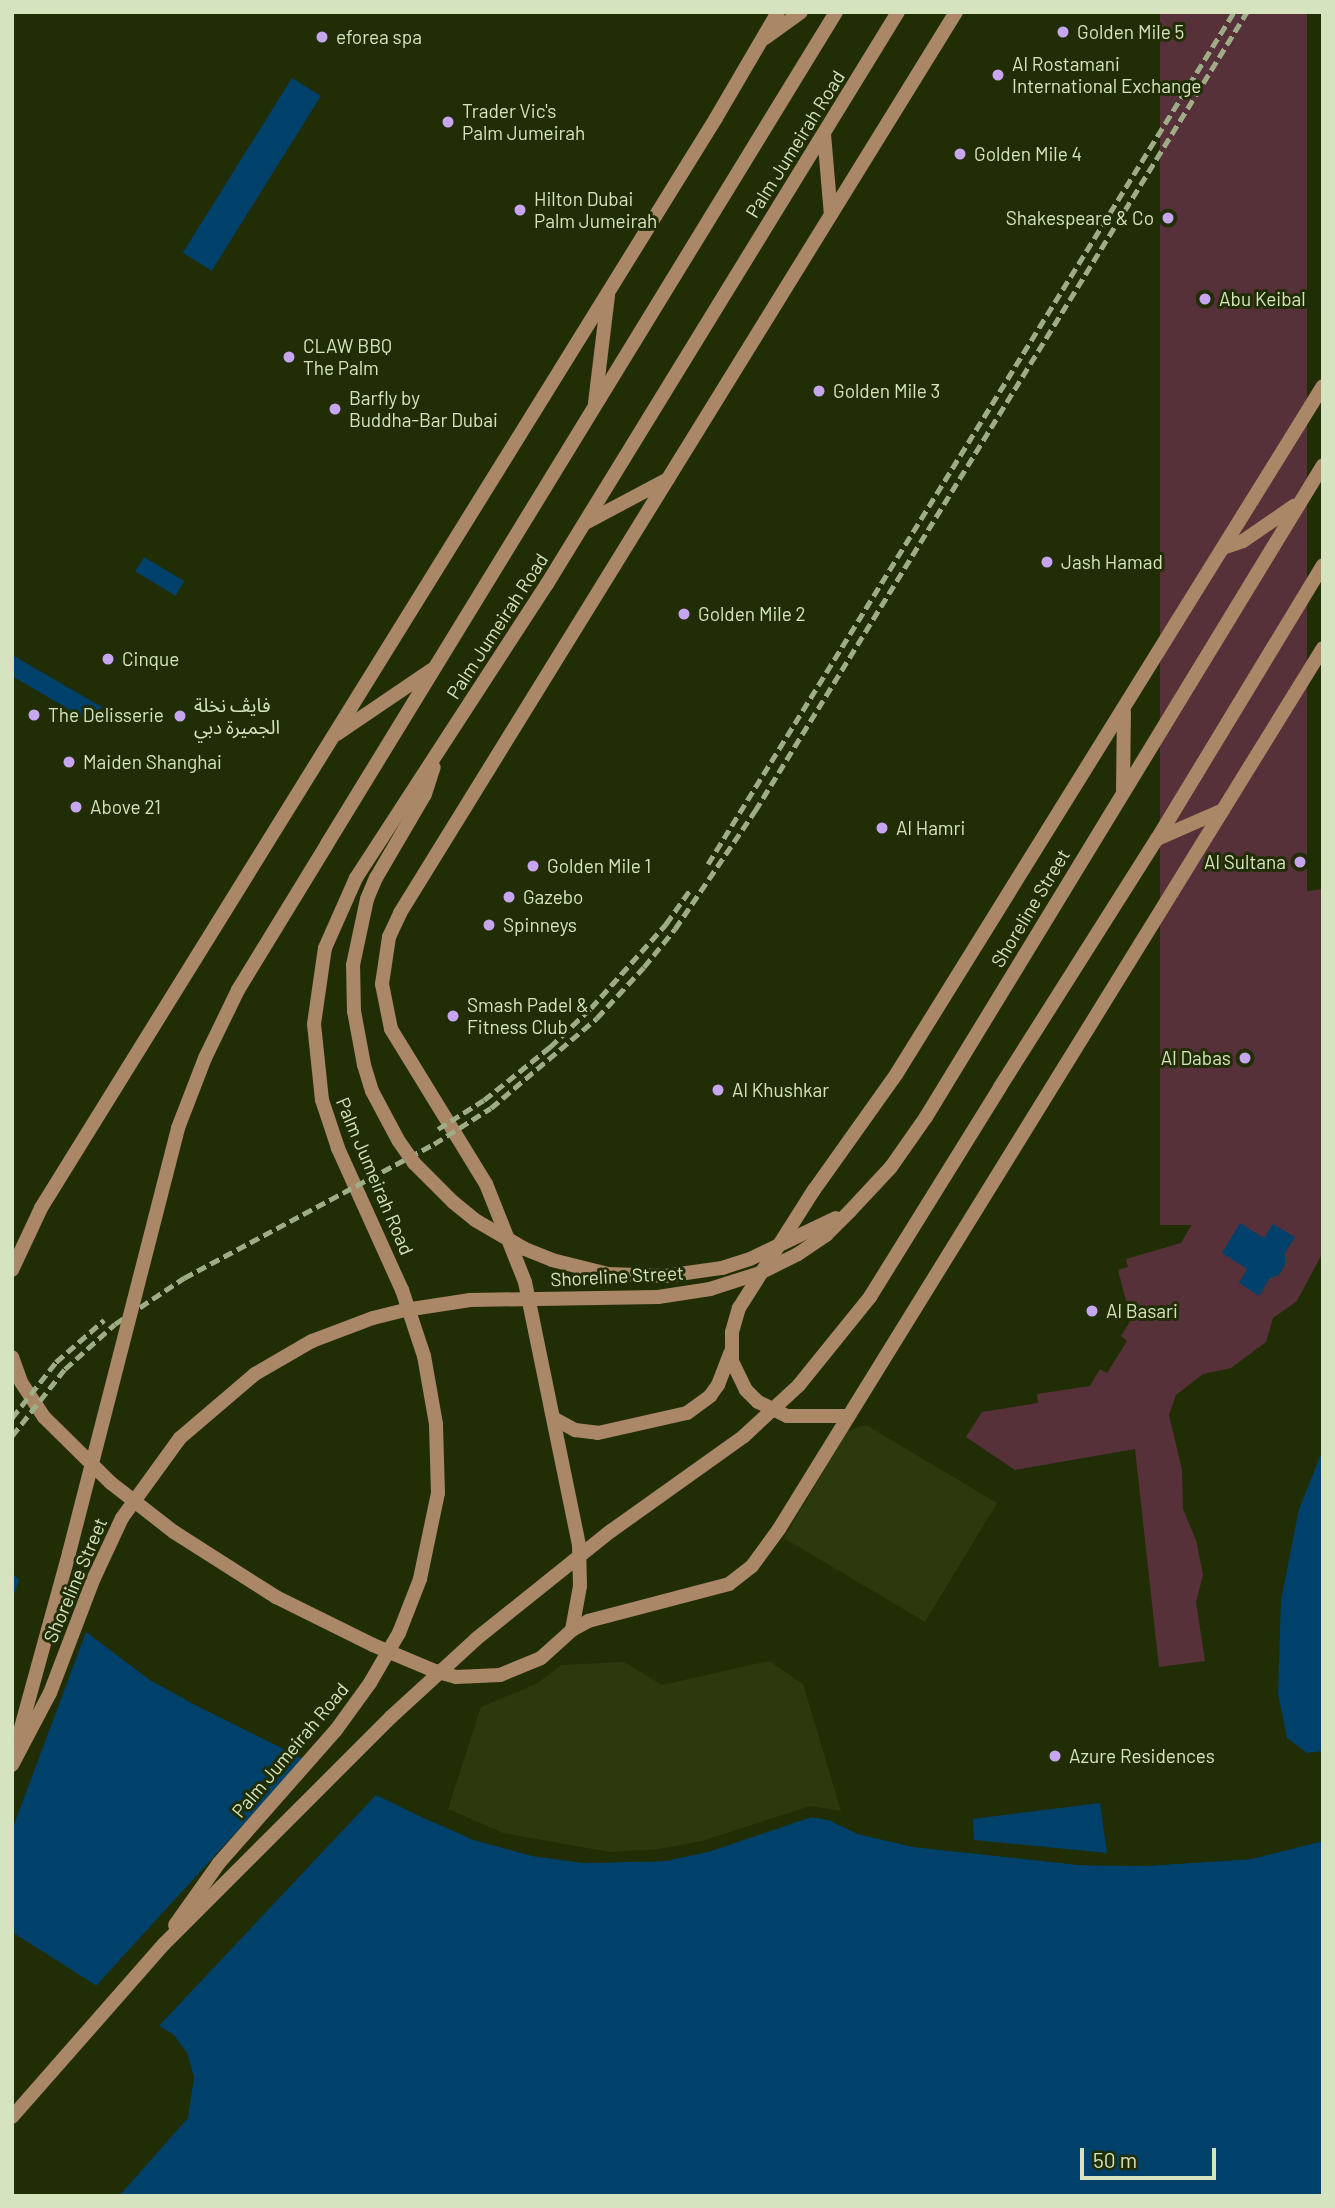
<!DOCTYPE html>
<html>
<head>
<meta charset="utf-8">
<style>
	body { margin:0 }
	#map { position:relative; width:1335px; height:2208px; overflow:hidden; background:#212e05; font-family:Barlow,"Noto Sans Arabic",sans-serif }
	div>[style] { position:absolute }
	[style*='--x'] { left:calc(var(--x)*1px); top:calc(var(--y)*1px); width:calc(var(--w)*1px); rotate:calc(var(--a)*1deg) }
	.built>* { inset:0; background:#2b390c }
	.green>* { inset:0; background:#573139; transform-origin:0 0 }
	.water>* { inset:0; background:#00416b; transform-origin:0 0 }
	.pier>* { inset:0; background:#212e05 }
	.secondary>* { height:14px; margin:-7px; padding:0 7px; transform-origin:7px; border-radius:7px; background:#aa8766 }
	.rail>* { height:5px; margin-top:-2.5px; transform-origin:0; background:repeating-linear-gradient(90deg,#9fad86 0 10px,transparent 0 15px) }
	.secondary-bridge>* { height:14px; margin:-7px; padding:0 7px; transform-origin:7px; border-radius:7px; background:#aa8766 }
	.dots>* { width:19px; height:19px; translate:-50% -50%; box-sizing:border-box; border:4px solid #212e05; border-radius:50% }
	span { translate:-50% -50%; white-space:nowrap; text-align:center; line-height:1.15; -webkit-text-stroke:6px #212e05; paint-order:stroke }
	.poi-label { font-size:19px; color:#d5e4be }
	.left { translate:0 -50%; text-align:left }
	.right { translate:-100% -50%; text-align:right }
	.street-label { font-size:19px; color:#d5e4be }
	.frame { position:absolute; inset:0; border:14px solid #d5e4be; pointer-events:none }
	.scale { position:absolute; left:1080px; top:2148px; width:136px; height:32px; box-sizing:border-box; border:4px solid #d5e4be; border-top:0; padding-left:9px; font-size:21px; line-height:24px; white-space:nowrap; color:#d5e4be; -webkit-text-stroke:5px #212e05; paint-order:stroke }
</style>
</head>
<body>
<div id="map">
	<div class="built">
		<div style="clip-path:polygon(866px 1425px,997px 1503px,925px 1622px,784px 1538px,847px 1431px)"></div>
		<div style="clip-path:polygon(769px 1661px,803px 1684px,841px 1811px,810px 1806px,702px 1841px,659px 1849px,610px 1852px,503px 1833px,448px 1809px,481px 1707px,538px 1683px,561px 1665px,624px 1662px,662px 1685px)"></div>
	</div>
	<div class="green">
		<div style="left:1160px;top:12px;width:147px;height:1213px"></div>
		<div style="clip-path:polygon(1323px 889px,1323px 1252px,1297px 1301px,1273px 1318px,1266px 1342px,1231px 1368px,1203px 1374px,1176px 1395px,1169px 1415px,1182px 1470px,1183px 1509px,1196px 1540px,1203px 1575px,1196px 1602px,1205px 1661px,1159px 1667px,1135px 1449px,1015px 1470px,966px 1437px,982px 1412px,1038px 1403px,1037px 1394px,1090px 1386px,1100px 1369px,1107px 1373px,1127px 1341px,1121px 1336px,1131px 1320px,1118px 1270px,1128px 1267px,1126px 1259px,1181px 1243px,1195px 1219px,1179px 1150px,1189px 1148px,1187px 1139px,1241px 1131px,1250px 1114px,1257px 1118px,1277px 1086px,1271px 1081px,1281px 1065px,1268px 1015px,1278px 1012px,1263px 954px,1296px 893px)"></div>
	</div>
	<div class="water">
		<div style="left:292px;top:78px;width:34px;height:206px;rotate:32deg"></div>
		<div style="left:144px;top:557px;width:47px;height:17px;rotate:31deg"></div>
		<div style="clip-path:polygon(12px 655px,102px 707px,92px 723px,12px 676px)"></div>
		<div style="clip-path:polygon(1240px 1223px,1264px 1238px,1273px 1224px,1295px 1237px,1285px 1253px,1285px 1265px,1279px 1275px,1269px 1279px,1259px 1296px,1239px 1283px,1247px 1269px,1222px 1253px)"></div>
		<div style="clip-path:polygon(1323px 1449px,1323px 1751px,1307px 1753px,1287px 1738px,1278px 1694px,1281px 1600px,1299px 1509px)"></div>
		<div style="clip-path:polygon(12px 1574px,150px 1680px,197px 1706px,419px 1816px,474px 1840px,533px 1856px,584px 1863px,665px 1861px,711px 1851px,811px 1817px,829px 1820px,858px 1834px,914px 1847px,1080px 1865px,1143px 1866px,1251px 1859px,1323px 1841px,1323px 2196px,119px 2196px,188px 2118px,194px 2077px,187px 2053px,174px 2035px,12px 1932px)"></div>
		<div style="clip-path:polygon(1100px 1803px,1107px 1853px,974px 1840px,973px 1819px)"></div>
	</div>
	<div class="pier">
		<div style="clip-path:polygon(12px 1571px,152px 1677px,198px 1703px,421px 1813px,475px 1837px,533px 1852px,585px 1860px,664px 1858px,710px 1848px,811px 1814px,830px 1816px,859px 1831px,914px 1843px,1080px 1861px,1143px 1862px,1251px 1856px,1322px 1838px,1323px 1841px,1251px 1859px,1143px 1866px,1080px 1865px,914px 1847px,858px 1834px,829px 1820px,811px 1817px,711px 1851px,665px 1861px,584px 1863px,533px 1856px,474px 1840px,376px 1795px,157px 2028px,94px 1988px,303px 1759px,150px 1680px,86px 1632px,12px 1830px,12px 1601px,19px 1580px)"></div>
	</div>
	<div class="secondary">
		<div style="--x:765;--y:38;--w:44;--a:-35.8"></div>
		<div style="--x:824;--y:134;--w:81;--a:85.1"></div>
		<div style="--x:595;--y:403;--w:109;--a:-83.1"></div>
		<div style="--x:587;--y:522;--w:92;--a:-28"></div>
		<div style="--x:1223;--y:548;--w:21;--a:-19"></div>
		<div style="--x:1243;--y:541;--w:62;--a:-34.5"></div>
		<div style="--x:337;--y:734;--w:114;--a:-34.2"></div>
		<div style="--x:1123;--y:790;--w:78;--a:-89.3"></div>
		<div style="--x:1157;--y:839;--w:72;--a:-23.7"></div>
		<div style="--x:327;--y:844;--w:975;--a:-58.54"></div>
		<div style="--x:354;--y:1011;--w:46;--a:-91.2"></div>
		<div style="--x:353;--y:965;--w:67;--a:-78"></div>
		<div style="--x:367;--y:899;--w:23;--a:-67"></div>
		<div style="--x:376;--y:878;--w:97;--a:-59.7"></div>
		<div style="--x:425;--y:794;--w:28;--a:-72"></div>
		<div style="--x:1000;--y:1087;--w:294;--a:-57.7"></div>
		<div style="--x:1157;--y:839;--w:320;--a:-58.8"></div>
		<div style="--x:850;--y:1211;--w:60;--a:-47"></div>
		<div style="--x:891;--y:1167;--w:61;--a:-55"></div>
		<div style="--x:926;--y:1117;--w:763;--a:-58.66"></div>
		<div style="--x:12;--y:1270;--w:68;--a:-64.9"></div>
		<div style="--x:41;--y:1208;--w:1282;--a:-58.23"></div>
		<div style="--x:716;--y:118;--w:123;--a:-59.7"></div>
		<div style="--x:12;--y:1357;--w:27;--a:70"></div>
		<div style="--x:21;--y:1382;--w:42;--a:56.7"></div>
		<div style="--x:44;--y:1417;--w:94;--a:44.6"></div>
		<div style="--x:111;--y:1483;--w:80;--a:37.9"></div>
		<div style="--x:174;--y:1532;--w:121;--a:32.5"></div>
		<div style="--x:276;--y:1597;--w:108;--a:26.3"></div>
		<div style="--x:373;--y:1645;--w:67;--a:22.8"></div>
		<div style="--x:435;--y:1671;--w:22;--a:16"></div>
		<div style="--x:456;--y:1677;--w:44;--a:-2.6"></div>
		<div style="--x:500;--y:1675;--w:44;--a:-22.5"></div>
		<div style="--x:541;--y:1658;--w:42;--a:-42.1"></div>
		<div style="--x:572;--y:1630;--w:18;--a:-29"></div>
		<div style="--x:588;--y:1621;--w:146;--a:-14.7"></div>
		<div style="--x:729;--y:1584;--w:29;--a:-38"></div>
		<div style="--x:752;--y:1566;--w:46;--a:-53.9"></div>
		<div style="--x:779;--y:1529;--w:1035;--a:-58.31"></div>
		<div style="--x:847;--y:1416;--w:60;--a:180"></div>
		<div style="--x:787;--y:1416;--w:32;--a:-154"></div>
		<div style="--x:758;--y:1402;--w:17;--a:-135"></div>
		<div style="--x:746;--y:1390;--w:32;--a:-116"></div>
		<div style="--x:732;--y:1361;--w:29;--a:-90"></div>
		<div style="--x:732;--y:1332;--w:25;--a:-74"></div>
		<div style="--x:739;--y:1308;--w:140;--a:-57.6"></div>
		<div style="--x:814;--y:1190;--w:143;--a:-54.6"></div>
		<div style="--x:897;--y:1073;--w:808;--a:-58.2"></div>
		<div style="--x:555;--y:1419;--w:23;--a:29"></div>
		<div style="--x:575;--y:1430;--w:23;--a:7"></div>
		<div style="--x:598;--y:1433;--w:91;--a:-12.7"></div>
		<div style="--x:687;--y:1413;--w:29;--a:-36"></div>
		<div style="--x:710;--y:1396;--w:14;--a:-54"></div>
		<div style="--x:718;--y:1385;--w:34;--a:-69"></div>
		<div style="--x:438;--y:1493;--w:69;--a:-91.7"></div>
		<div style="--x:436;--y:1424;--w:69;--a:-100"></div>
		<div style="--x:424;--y:1356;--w:70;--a:-108.4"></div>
		<div style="--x:402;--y:1290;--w:156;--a:-114.3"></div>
		<div style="--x:338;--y:1148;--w:51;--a:-108.4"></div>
		<div style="--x:322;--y:1100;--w:76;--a:-96"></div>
		<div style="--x:314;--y:1024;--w:77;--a:-81.8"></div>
		<div style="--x:325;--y:948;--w:77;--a:-66.1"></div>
		<div style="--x:356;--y:878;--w:351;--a:-57"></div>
		<div style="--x:547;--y:584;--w:671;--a:-58.47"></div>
		<div style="--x:572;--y:1630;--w:45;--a:-79.7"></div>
		<div style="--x:580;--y:1586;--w:41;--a:-91.4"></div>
		<div style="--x:579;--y:1545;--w:268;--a:-101.6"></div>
		<div style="--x:525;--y:1282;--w:105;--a:-111.7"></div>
		<div style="--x:486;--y:1184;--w:182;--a:-121.5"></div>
		<div style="--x:391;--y:1029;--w:46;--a:-101.3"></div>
		<div style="--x:382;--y:984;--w:48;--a:-81.5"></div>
		<div style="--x:389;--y:937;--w:26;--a:-65"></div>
		<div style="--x:400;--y:913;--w:1059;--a:-58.32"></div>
		<div style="--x:12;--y:2117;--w:230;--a:-48.7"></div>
	</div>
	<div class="rail">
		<div style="--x:708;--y:864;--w:1001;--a:-58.31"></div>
		<div style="--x:438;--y:1129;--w:54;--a:-32.2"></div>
		<div style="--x:484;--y:1100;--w:85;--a:-38.8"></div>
		<div style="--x:550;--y:1047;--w:57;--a:-43.6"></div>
		<div style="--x:591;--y:1008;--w:113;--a:-48.2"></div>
		<div style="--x:666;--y:924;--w:42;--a:-54.8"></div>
		<div style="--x:12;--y:1418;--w:71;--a:-51.8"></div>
		<div style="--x:56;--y:1362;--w:64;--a:-41.2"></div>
		<div style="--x:12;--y:1436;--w:85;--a:-51.7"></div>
		<div style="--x:65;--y:1369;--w:67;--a:-42"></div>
		<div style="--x:115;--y:1324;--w:83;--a:-33.7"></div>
		<div style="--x:184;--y:1278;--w:284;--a:-28.2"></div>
		<div style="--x:434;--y:1144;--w:67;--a:-32.3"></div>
		<div style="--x:491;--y:1108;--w:139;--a:-40.3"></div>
		<div style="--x:597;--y:1018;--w:69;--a:-47.3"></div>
		<div style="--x:644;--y:967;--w:49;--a:-50.8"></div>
		<div style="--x:675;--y:929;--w:143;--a:-55.9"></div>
		<div style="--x:755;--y:811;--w:938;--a:-58.38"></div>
	</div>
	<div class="secondary-bridge">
		<div style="--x:354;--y:1011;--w:55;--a:79.5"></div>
		<div style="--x:364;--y:1065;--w:27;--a:73"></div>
		<div style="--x:372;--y:1091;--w:55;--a:62"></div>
		<div style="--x:398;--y:1140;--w:28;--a:55"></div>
		<div style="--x:414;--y:1163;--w:55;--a:45"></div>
		<div style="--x:453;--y:1202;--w:28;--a:39"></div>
		<div style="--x:475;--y:1220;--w:58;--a:30.1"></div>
		<div style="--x:525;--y:1249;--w:29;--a:22"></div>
		<div style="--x:552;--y:1260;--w:58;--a:14"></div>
		<div style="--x:608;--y:1274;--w:57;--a:2"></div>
		<div style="--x:665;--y:1276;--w:58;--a:-8"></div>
		<div style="--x:722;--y:1268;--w:29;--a:-18"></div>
		<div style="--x:750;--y:1259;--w:95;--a:-25.5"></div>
		<div style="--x:14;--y:1753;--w:207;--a:-74.6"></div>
		<div style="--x:69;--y:1553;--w:439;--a:-75.6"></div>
		<div style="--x:178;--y:1128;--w:75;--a:-68.9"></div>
		<div style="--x:205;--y:1058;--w:76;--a:-64.1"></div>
		<div style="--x:238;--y:990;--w:171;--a:-58.6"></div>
		<div style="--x:12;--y:1765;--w:81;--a:-62.2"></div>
		<div style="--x:50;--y:1693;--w:123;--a:-69.1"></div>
		<div style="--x:94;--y:1578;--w:66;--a:-65"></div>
		<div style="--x:122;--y:1518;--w:99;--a:-54.1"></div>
		<div style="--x:180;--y:1438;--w:99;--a:-40.5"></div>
		<div style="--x:255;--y:1374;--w:66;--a:-30.1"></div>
		<div style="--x:312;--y:1341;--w:65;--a:-20.7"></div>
		<div style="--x:373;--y:1318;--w:33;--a:-14"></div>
		<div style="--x:405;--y:1310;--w:66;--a:-8.7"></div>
		<div style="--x:470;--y:1300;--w:188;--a:-0.9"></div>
		<div style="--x:658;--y:1297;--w:53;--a:-8.7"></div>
		<div style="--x:710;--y:1289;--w:52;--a:-17.7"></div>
		<div style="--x:760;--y:1273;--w:42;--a:-26.6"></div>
		<div style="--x:798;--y:1254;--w:34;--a:-34"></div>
		<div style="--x:826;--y:1235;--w:34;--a:-45"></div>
		<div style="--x:175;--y:1925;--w:76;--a:-54.6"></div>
		<div style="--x:219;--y:1863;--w:177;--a:-48.7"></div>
		<div style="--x:336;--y:1730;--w:58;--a:-54.1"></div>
		<div style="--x:370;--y:1683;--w:58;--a:-59.9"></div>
		<div style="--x:399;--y:1633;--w:58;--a:-68.7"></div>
		<div style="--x:420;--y:1579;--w:88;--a:-78.2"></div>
		<div style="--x:164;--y:1944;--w:321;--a:-45"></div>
		<div style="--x:391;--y:1717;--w:115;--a:-42.5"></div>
		<div style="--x:476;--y:1639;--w:173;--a:-38.7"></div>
		<div style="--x:611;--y:1531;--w:163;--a:-35.5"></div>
		<div style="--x:744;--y:1436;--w:75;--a:-42.8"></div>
		<div style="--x:799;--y:1385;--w:113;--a:-51.1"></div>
		<div style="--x:870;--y:1297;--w:247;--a:-58.2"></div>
	</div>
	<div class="dots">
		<div style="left:1063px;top:32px;background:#c8a5ef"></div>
		<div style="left:322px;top:37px;background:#c8a5ef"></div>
		<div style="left:998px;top:75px;background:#c8a5ef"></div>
		<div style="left:448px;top:122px;background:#c8a5ef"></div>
		<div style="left:960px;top:154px;background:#c8a5ef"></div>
		<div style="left:520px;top:210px;background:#c8a5ef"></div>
		<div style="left:1168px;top:218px;background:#c8a5ef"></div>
		<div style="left:1205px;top:299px;background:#c8a5ef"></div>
		<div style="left:289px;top:357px;background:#c8a5ef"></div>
		<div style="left:819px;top:391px;background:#c8a5ef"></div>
		<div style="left:335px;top:409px;background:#c8a5ef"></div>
		<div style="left:1047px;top:562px;background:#c8a5ef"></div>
		<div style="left:684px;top:614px;background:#c8a5ef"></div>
		<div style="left:108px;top:659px;background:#c8a5ef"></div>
		<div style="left:34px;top:715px;background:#c8a5ef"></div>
		<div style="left:180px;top:716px;background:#c8a5ef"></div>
		<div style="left:69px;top:762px;background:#c8a5ef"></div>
		<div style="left:76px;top:807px;background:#c8a5ef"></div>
		<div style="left:882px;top:828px;background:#c8a5ef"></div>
		<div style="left:1300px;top:862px;background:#c8a5ef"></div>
		<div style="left:533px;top:866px;background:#c8a5ef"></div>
		<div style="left:509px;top:897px;background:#c8a5ef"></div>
		<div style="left:489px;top:925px;background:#c8a5ef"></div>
		<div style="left:453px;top:1016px;background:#c8a5ef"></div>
		<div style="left:1245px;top:1058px;background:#c8a5ef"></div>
		<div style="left:718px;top:1090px;background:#c8a5ef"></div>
		<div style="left:1092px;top:1311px;background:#c8a5ef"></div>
		<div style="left:1055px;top:1756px;background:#c8a5ef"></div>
	</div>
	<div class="poi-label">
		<span class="left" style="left:1077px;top:32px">Golden Mile 5</span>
		<span class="left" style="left:336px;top:37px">eforea spa</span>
		<span class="left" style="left:1012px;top:75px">Al Rostamani<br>International Exchange</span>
		<span class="left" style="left:462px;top:122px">Trader Vic's<br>Palm Jumeirah</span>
		<span class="left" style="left:974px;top:154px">Golden Mile 4</span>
		<span class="left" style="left:534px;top:210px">Hilton Dubai<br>Palm Jumeirah</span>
		<span class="right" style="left:1154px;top:218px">Shakespeare &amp; Co</span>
		<span class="left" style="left:1219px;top:299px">Abu Keibal</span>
		<span class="left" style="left:303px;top:357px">CLAW BBQ<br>The Palm</span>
		<span class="left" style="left:833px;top:391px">Golden Mile 3</span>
		<span class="left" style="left:349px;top:409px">Barfly by<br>Buddha-Bar Dubai</span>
		<span class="left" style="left:1061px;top:562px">Jash Hamad</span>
		<span class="left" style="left:698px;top:614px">Golden Mile 2</span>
		<span class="left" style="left:122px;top:659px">Cinque</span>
		<span class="left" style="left:194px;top:716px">فايڤ نخلة<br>الجميرة دبي</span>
		<span class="left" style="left:48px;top:715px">The Delisserie</span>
		<span class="left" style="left:83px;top:762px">Maiden Shanghai</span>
		<span class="left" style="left:90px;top:807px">Above 21</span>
		<span class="left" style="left:896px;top:828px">Al Hamri</span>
		<span class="right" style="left:1286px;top:862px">Al Sultana</span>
		<span class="left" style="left:547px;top:866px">Golden Mile 1</span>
		<span class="left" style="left:523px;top:897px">Gazebo</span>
		<span class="left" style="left:503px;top:925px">Spinneys</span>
		<span class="left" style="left:467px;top:1016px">Smash Padel &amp;<br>Fitness Club</span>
		<span class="right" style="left:1231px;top:1058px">Al Dabas</span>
		<span class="left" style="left:732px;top:1090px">Al Khushkar</span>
		<span class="left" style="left:1106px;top:1311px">Al Basari</span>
		<span class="left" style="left:1069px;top:1756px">Azure Residences</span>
	</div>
	<div class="street-label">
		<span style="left:795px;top:144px;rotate:-58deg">Palm Jumeirah Road</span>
		<span style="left:497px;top:626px;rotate:-57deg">Palm Jumeirah Road</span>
		<span style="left:1030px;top:908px;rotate:-59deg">Shoreline Street</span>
		<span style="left:375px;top:1176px;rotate:67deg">Palm Jumeirah Road</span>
		<span style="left:617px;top:1276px;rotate:-3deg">Shoreline Street</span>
		<span style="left:75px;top:1580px;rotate:-67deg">Shoreline Street</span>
		<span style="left:290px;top:1750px;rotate:-50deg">Palm Jumeirah Road</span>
	</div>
	<div class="frame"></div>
	<div class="scale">50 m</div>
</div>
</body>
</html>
